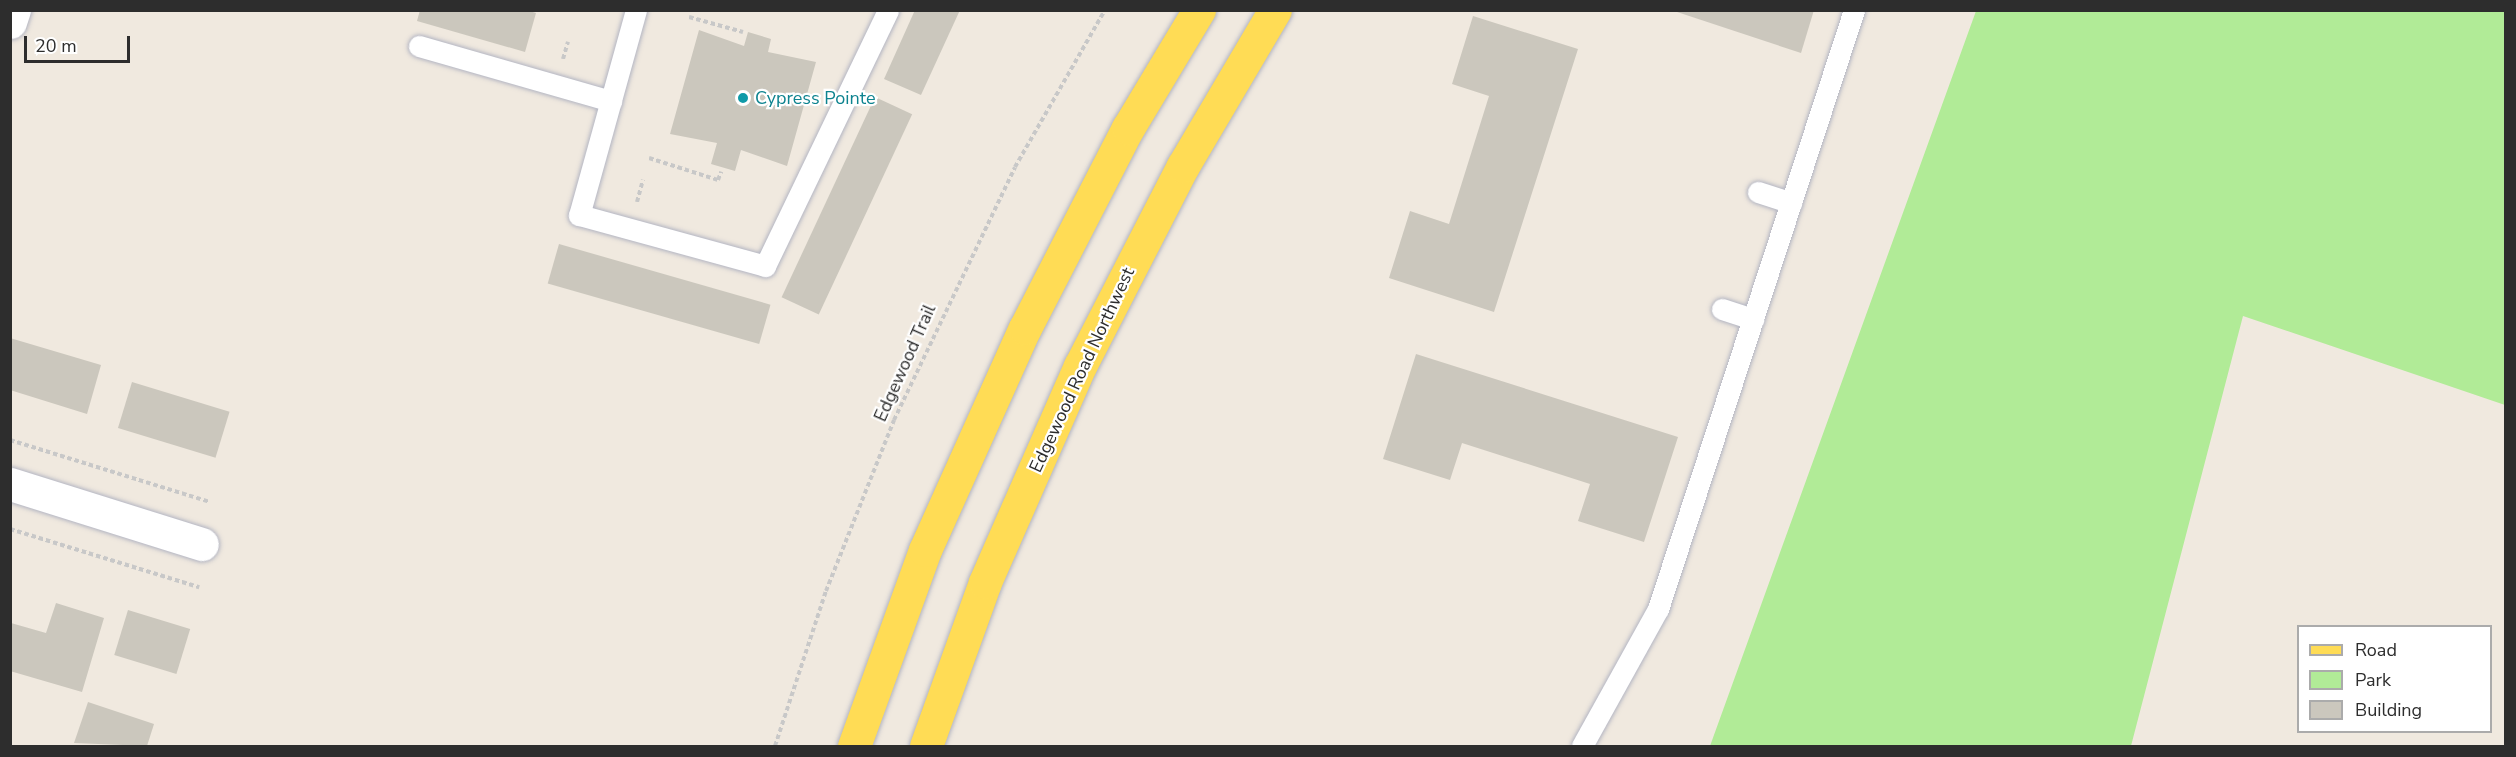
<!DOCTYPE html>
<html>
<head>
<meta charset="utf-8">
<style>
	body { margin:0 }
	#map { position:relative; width:2516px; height:757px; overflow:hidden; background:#f0e9df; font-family:"Nunito Sans",sans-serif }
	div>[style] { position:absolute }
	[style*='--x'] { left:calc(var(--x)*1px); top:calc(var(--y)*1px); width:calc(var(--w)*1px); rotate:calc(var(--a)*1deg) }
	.green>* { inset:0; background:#b1eb97 }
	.building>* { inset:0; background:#cbc7bd; transform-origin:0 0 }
	.path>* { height:4px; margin-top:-2px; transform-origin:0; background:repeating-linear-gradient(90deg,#c8c8c8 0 4.5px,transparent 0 7.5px) }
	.roads { filter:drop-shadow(0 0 2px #b3b5c2) drop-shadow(0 0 2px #b3b5c2) }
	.lane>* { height:21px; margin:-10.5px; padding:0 10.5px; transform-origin:10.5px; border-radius:10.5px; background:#fff }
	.street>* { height:33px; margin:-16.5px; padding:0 16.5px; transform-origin:16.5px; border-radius:16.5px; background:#fff }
	.primary>* { height:33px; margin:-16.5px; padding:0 16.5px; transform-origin:16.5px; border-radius:16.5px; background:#ffdc55 }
	.dots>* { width:16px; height:16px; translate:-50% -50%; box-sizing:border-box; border:3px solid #fff; border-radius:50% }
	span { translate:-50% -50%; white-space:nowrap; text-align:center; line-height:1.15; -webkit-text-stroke:4.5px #fff; paint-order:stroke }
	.culture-label { font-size:18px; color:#0d838f }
	.left { translate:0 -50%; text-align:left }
	.street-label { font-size:18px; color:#2d2d2d }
	.frame { position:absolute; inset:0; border:12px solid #2d2d2d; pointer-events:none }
	.legend { position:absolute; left:2297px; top:625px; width:195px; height:108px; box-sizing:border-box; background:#fff; border:2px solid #ababab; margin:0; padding:8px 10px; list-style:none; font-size:18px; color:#2d2d2d }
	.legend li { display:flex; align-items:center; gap:12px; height:30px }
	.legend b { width:30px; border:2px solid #ababab }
	.scale { position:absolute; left:24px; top:36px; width:106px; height:27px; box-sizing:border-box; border:3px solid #2d2d2d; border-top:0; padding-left:8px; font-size:18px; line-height:21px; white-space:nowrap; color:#2d2d2d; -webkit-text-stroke:4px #fff; paint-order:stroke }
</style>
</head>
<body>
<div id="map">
	<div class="green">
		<div style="clip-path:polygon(1976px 11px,2505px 11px,2505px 405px,2243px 316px,2131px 746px,1710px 746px)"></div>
	</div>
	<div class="building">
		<div style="clip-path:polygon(420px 10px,526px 10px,536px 13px,525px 52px,417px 21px)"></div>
		<div style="clip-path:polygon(915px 10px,960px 10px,921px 95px,884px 79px)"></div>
		<div style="clip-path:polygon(1671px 10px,1814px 10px,1801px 53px)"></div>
		<div style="clip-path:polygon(1473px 16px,1578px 49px,1494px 312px,1389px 278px,1410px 211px,1449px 224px,1489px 96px,1452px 84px)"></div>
		<div style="clip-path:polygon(699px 30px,744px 46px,748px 32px,771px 39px,768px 52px,816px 62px,787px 166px,741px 150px,735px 171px,711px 164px,717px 143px,670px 134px)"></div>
		<div style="left:875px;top:97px;width:41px;height:221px;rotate:25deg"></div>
		<div style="left:559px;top:244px;width:220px;height:41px;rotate:16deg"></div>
		<div style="clip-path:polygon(10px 338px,101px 365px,87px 414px,10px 390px)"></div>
		<div style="clip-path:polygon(1416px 354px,1678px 437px,1644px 542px,1578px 521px,1590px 484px,1462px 443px,1450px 480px,1383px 459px)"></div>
		<div style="left:132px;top:382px;width:102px;height:48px;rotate:17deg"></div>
		<div style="clip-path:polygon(56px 603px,104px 618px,82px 692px,10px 671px,11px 623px,46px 633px)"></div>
		<div style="left:128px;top:610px;width:65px;height:47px;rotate:17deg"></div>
		<div style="clip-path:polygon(88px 702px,154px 724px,147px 746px,74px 743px)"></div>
	</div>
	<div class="path">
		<div style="--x:576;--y:10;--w:1;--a:45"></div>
		<div style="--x:689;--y:17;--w:56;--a:15.5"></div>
		<div style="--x:563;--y:59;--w:18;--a:-74"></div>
		<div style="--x:649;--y:158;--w:72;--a:17.7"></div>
		<div style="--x:718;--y:180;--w:9;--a:-69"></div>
		<div style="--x:637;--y:202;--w:23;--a:-75"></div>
		<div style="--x:10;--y:440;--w:209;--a:17.2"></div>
		<div style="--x:10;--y:529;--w:198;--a:17.1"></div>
		<div style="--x:775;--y:746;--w:163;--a:-71.8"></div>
		<div style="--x:826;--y:591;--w:184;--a:-68.3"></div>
		<div style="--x:894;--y:420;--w:280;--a:-64.4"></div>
		<div style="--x:1015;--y:167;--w:181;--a:-60.2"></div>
	</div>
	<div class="roads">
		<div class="lane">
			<div style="--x:636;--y:10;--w:213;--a:105.5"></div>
			<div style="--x:579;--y:215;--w:193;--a:15.3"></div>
			<div style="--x:765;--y:266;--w:284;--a:-64.3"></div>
			<div style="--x:419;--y:46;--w:200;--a:16"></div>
			<div style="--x:1758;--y:192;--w:35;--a:18"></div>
			<div style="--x:1722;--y:309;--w:33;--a:18"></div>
			<div style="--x:1582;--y:746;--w:157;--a:-61"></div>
			<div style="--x:1658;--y:609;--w:630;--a:-71.88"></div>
		</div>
		<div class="street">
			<div style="--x:10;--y:22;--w:13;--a:-72"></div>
			<div style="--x:10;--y:484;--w:201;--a:17.4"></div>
		</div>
		<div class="primary">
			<div style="--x:854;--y:746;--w:208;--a:-70.1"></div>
			<div style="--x:925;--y:550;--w:243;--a:-65.8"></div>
			<div style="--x:1025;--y:328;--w:225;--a:-62.8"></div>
			<div style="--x:1128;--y:128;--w:138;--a:-59"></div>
			<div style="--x:926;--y:746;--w:174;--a:-70.2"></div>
			<div style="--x:985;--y:582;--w:236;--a:-66.3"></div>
			<div style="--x:1080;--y:366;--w:225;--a:-62.8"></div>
			<div style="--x:1183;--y:166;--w:181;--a:-59.5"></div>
		</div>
	</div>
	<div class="dots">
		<div style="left:743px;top:98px;background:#0f9aa8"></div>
	</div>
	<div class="culture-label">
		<span class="left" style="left:755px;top:98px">Cypress Pointe</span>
	</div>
	<div class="street-label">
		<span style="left:905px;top:363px;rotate:-66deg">Edgewood Trail</span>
		<span style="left:1082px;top:370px;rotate:-65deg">Edgewood Road Northwest</span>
	</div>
	<div class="frame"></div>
	<ul class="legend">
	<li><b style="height:8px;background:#ffdc55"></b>Road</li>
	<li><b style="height:16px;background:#b1eb97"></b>Park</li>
	<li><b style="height:16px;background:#cbc7bd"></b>Building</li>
	</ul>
	<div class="scale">20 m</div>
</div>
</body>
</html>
